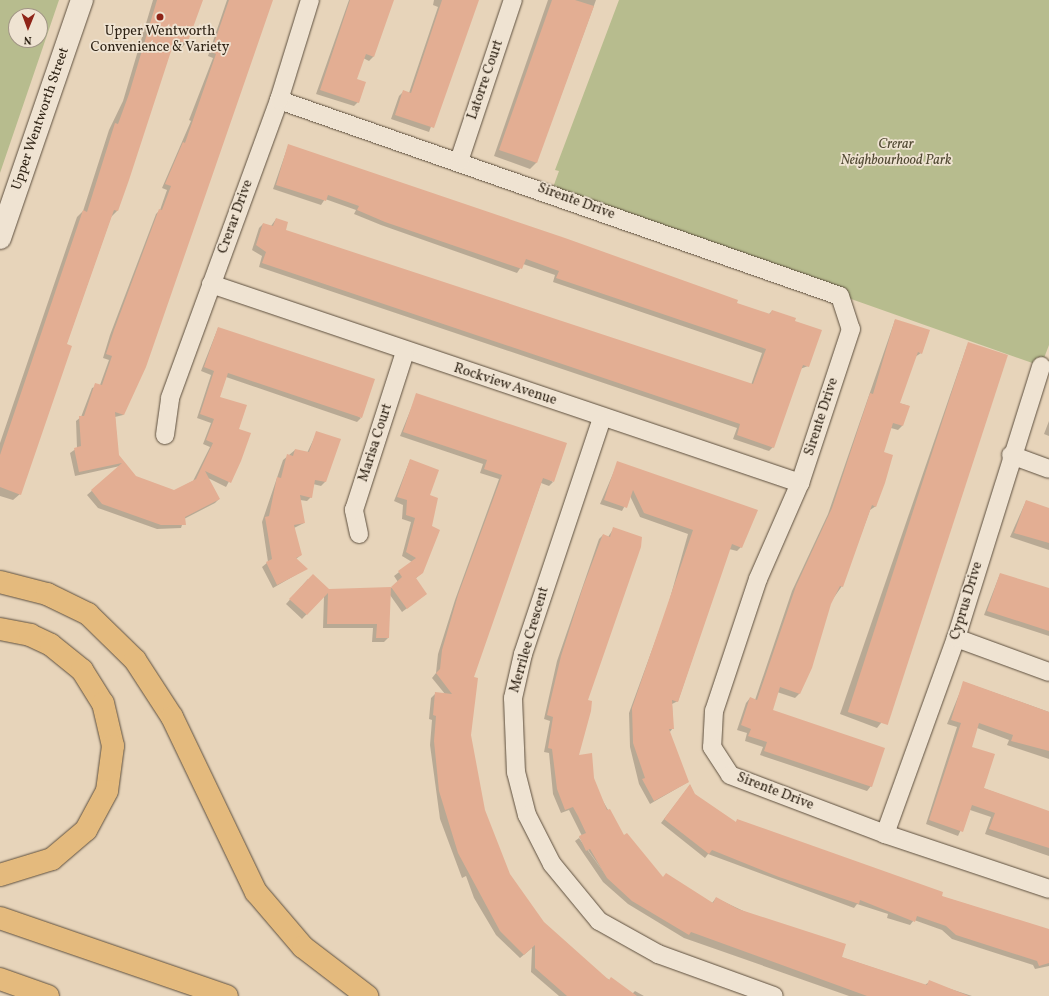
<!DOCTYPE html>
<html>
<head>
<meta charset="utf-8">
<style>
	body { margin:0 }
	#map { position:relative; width:1049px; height:996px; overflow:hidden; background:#e7d4ba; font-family:Vollkorn,serif }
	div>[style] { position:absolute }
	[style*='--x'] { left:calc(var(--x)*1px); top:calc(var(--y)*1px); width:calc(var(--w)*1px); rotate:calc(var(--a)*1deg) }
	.green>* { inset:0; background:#b7bc8e }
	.shadow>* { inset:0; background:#0003 }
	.building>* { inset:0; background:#e3ae93; transform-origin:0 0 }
	.roads { filter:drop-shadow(0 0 1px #5d4f3e) drop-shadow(0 0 1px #5d4f3e) }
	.street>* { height:18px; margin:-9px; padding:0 9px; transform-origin:9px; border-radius:9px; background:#efe3d2 }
	.secondary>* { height:22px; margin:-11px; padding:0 11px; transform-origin:11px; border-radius:11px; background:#efe3d2 }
	.highway>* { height:22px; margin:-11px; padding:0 11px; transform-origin:11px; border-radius:11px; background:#e4ba7d }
	.dots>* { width:11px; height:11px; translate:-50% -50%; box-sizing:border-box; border:2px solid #efe3d2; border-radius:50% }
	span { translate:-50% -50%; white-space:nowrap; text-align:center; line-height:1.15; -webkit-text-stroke:3.5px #efe3d2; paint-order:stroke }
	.poi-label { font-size:14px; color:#2f2315 }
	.street-label { font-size:14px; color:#2f2315 }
	.park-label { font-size:14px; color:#514933; font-style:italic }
	.north { position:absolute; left:8px; top:8px; width:40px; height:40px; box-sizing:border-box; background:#efe3d2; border:1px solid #a29686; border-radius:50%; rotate:181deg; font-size:11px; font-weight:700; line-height:16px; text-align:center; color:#2f2315 }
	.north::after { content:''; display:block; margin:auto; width:14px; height:18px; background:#8f2418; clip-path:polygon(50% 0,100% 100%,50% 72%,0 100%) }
</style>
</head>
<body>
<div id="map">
	<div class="green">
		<div style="clip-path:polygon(evenodd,0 0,59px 0,0 173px,0 0,16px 16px,40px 16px,40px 40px,16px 40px,16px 16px)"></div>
		<div style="clip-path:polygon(619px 0,1049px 0,1049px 345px,1041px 366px,551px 193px,559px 171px,555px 170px)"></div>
	</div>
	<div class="shadow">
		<div style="clip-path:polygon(153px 0,202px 0,186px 43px,180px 49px,172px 46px,117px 211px,111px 217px,66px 345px,20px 494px,13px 500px,0 496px,0 443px,77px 217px,83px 211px,109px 130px,123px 101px)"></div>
		<div style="clip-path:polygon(227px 0,271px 0,123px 415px,115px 417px,118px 455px,135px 477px,174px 491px,193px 481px,210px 447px,203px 444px,211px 423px,197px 418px,211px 375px,201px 371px,218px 328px,361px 418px,357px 422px,226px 377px,219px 397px,238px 430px,240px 461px,226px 487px,208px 478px,219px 499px,215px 503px,184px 519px,181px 528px,157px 529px,98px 508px,87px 495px,120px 466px,75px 476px,70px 453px,77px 448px,76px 421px,81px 417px,92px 388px,100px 385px,109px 360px,103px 358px,110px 335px,156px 214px,160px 210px,167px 190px,162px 188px,191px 121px,189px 120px,213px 58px,208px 56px)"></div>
		<div style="clip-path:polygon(349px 0,393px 0,373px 57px,369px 61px,363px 58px,356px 80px,358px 102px,354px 106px,316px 94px)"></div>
		<div style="clip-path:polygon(434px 0,478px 0,429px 132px,391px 119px,399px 96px,403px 92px,409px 93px,438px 7px,433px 5px)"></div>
		<div style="clip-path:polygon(548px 0,596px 0,536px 163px,530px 169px,494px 156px)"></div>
		<div style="clip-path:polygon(288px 146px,768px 315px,772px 311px,794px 322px,808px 366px,800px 369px,773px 447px,769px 451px,733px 439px,737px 428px,259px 267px,262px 256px,252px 250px,259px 228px,263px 224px,271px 226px,276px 219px,284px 231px,751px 385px,762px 353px,553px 282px,555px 275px,523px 264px,517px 273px,381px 225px,354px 214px,356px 210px,325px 199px,321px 205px,273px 189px)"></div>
		<div style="clip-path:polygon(895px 320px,921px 353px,915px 357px,899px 403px,909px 406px,902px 426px,898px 430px,891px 428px,882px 453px,876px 506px,870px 510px,842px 586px,830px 603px,811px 668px,799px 694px,795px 698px,777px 692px,771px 711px,871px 786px,867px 791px,760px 755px,763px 747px,745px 741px,747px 733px,737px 730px,746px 703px,750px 698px,755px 700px,792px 591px,828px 514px)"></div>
		<div style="clip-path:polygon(968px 343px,881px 723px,877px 728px,840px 714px)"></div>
		<div style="clip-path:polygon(417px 394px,553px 482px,549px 486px,541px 483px,472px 678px,470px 735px,484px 811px,509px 874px,543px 923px,603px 976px,632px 994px,635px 991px,644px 996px,559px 996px,531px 972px,532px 948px,520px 958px,496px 935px,474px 898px,466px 876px,462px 878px,440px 819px,430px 745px,432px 720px,429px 719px,431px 698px,436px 693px,445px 694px,432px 678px,436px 673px,438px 654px,455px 600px,499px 479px,480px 473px,483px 464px,400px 436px)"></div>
		<div style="clip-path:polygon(1049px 421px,1049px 436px,1044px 434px)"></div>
		<div style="clip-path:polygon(317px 432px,339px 440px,325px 482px,321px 486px,313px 484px,311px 497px,307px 501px,300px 500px,304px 523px,294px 528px,301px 555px,296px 559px,306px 569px,273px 588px,262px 567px,268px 562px,262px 522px,283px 460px,295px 450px,307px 453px)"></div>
		<div style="clip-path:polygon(410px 460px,429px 495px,423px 572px,415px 579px,426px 594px,402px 612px,390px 595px,388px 638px,384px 642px,372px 642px,373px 628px,323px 628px,324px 596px,302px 619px,286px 604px,308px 579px,329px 590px,391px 588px,398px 582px,394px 576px,412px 562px,402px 556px,411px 522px,402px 519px,403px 505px,394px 501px)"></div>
		<div style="clip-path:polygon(618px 462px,741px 547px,737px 551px,729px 549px,678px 701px,672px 704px,673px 728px,669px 733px,688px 782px,650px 804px,639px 784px,630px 747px,629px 713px,667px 609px,688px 534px,640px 517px,630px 496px,622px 511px,600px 504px)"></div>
		<div style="clip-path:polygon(1026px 501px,1049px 509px,1049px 550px,1010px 537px)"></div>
		<div style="clip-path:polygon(614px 528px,577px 756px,623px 836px,663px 878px,712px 903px,716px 898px,841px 957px,925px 985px,929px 982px,972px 996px,849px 996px,684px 938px,628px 904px,603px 882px,575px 841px,579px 838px,610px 881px,579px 837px,582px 836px,569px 810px,561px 813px,553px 794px,549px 753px,544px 752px,550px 721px,544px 719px,557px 661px,599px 539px,603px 535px,608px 537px)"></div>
		<div style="clip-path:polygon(1000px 574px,1049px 590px,1049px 636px,984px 615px)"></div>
		<div style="clip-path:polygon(964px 682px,1049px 712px,1049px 759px,1007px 745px,1009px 740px,977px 728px,970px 748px,983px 788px,1049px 812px,1049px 856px,985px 834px,991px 817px,970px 810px,958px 836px,926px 824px,957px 727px,947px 724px)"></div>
		<div style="clip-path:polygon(690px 785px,694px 794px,735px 823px,738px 820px,940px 896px,1049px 930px,1049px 966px,1035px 969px,1033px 965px,952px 939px,942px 930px,914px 920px,910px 925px,887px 918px,888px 914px,857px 904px,854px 908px,708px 854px,705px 858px,661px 823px)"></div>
	</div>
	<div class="building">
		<div style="clip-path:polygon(157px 0,203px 0,187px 44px,175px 39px,129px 180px,118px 211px,114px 210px,67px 344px,72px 346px,21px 495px,0 487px,0 455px,83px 210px,87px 212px,115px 123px,118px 124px,129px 94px)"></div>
		<div style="clip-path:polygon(229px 0,273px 0,146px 367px,124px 415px,115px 412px,119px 455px,136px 476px,174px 490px,196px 479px,213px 443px,206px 440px,214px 419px,200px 414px,214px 371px,204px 367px,218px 327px,375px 379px,362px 418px,228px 373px,220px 397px,247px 405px,239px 429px,251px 433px,241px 461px,231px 483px,205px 471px,220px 499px,185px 517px,186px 525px,161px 525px,102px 504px,91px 490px,122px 463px,79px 472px,74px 448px,81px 446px,79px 416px,84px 416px,95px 383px,102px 385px,112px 356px,106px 354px,114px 330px,159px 209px,162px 210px,171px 186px,165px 184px,183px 142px,185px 143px,216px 54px,211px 52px)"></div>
		<div style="clip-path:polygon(350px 0,394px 0,374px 57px,366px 54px,357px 79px,366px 82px,359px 103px,320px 90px)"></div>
		<div style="clip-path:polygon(442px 0,479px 0,434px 128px,395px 115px,403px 90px,411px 93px)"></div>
		<div style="clip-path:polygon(552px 0,575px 0,594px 6px,537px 163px,499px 150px)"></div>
		<div style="clip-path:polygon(288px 144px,565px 238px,738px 300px,737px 303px,770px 314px,772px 310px,796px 318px,795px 321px,822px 330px,809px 367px,803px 365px,774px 448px,737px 435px,740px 424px,262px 263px,266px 252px,256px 245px,263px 223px,273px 226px,276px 218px,288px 222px,286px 230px,753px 384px,766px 349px,556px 278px,559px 271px,526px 259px,522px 269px,385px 222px,357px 210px,359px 206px,328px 195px,326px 201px,276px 185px)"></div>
		<div style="clip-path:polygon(895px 319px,930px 330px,922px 354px,918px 352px,900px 403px,910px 406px,903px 426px,893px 423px,884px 452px,893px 455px,885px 483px,876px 507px,872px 505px,843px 587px,840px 586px,831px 604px,812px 668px,800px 694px,780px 687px,773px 710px,885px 748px,872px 787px,764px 751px,767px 742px,748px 736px,751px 729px,741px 725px,750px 697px,757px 700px,796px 586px,832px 508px,870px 393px,873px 394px)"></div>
		<div style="left:968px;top:342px;width:42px;height:389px;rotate:18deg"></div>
		<div style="clip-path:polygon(416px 393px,567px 443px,554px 482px,543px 478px,474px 677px,478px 678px,471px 735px,485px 810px,510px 874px,544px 922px,609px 980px,611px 977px,637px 996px,567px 996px,535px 968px,535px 945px,524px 955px,500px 931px,458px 853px,439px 791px,434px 741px,436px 716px,433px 715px,435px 692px,452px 694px,436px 673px,440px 669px,442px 650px,458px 595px,502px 475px,484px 469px,487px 460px,403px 432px)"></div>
		<div style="clip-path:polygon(316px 431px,341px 439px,326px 482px,315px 480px,312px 498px,300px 495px,305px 523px,294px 525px,302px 555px,296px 558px,308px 569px,277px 585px,266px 562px,272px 559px,265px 517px,269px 516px,277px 477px,281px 478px,287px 454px,293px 456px,295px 449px,309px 452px)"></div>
		<div style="clip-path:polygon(410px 459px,439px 470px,430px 495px,438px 498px,432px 526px,440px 530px,423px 573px,416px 578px,427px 594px,407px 609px,391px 587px,389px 638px,376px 638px,377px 624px,327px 624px,328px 593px,307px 615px,289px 599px,313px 574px,329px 589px,391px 587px,402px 577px,398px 571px,416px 558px,406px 552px,415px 518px,406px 515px,407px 500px,397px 497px)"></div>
		<div style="clip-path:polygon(617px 461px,758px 510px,742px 548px,732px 544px,678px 702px,672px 700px,674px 729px,669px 729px,689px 782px,654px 801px,642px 779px,645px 778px,633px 743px,632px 708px,693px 530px,644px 513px,633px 490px,627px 508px,604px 500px)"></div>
		<div style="clip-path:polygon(1026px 500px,1049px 508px,1049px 543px,1014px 533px)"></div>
		<div style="clip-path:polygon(613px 527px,642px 537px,641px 547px,588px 700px,592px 701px,591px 711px,579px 755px,592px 753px,594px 778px,607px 810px,610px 809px,624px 835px,627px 833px,663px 877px,666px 873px,713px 903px,716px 897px,738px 909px,846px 944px,842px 957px,927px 985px,929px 980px,969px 996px,867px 996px,691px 932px,689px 935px,632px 901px,607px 878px,590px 849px,586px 851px,579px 836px,586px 833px,578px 816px,573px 807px,565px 810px,557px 789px,552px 749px,548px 748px,553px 717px,547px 715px,561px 656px,583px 587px,603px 534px,610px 537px)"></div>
		<div style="clip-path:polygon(1000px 573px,1049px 588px,1049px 631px,987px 611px)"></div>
		<div style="clip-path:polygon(963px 681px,1049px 712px,1049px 751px,1011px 741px,1013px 735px,979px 723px,972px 747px,995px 754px,984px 788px,1049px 811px,1049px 848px,989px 829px,995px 813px,972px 805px,963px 832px,929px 820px,961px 723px,951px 720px)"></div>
		<div style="clip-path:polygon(690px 784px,695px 794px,736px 822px,737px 819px,943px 892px,942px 896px,1049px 929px,1049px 963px,1039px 966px,1037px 961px,956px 935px,946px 926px,917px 916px,915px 922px,860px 900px,859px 904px,779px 877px,712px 850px,709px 854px,664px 819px)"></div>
	</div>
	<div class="roads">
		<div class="street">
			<div style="--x:279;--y:100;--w:594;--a:19.26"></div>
			<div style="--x:840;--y:296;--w:35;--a:72"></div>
			<div style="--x:851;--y:329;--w:162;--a:108.3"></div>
			<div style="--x:800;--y:483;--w:105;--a:113.6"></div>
			<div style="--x:758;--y:579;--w:139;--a:108.4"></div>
			<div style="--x:714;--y:711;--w:36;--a:93"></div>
			<div style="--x:712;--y:747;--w:33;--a:57"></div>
			<div style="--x:730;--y:775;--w:166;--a:20.8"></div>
			<div style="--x:885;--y:834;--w:173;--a:18.5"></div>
			<div style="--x:459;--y:161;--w:170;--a:-71.5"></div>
			<div style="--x:211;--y:284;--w:622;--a:18.67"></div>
			<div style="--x:602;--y:418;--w:249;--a:108.5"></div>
			<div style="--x:523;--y:654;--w:45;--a:102.8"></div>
			<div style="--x:513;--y:698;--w:74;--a:87.7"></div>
			<div style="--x:516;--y:772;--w:44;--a:75.7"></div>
			<div style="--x:527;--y:815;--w:55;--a:63"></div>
			<div style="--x:552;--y:864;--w:74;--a:50.5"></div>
			<div style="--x:599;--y:921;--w:68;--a:29.2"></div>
			<div style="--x:658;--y:954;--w:123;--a:19.9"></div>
			<div style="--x:165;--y:435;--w:37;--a:-82"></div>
			<div style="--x:170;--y:398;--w:317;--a:-69.9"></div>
			<div style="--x:279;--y:100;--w:105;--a:-72.8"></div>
			<div style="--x:1011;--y:455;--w:40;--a:20.2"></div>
			<div style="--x:359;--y:534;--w:25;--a:-102"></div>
			<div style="--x:354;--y:510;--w:166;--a:-72.1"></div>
			<div style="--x:956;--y:638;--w:99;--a:20.1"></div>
			<div style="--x:885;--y:834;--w:208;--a:-70.1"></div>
			<div style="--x:956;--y:638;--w:285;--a:-72.6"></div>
		</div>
		<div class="secondary">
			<div style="--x:0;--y:238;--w:252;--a:-71"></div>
		</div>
		<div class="highway">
			<div style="--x:0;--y:582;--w:49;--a:14.3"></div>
			<div style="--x:47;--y:594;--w:46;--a:26"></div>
			<div style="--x:88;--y:614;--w:66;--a:44.4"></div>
			<div style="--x:135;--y:660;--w:68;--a:57"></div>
			<div style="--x:172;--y:717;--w:194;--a:64.4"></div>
			<div style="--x:256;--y:892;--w:72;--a:49.5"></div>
			<div style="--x:303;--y:947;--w:81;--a:37.4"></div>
			<div style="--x:0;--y:629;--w:31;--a:11"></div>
			<div style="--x:30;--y:635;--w:23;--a:25"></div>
			<div style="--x:51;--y:645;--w:40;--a:39"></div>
			<div style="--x:82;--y:670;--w:39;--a:58"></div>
			<div style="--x:103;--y:703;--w:44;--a:76.9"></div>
			<div style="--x:113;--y:746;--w:45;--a:97.6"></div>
			<div style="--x:107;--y:791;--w:44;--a:118.3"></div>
			<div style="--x:86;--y:830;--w:45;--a:139.5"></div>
			<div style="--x:52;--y:859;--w:54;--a:162.9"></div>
			<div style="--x:0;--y:918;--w:240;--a:19"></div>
			<div style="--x:0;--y:979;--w:51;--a:19.5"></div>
		</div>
	</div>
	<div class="dots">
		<div style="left:160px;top:17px;background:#8f2418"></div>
	</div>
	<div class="poi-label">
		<span style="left:160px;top:40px">Upper Wentworth<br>Convenience &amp; Variety</span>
	</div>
	<div class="street-label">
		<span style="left:486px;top:80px;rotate:-71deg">Latorre Court</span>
		<span style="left:41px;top:119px;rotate:-71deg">Upper Wentworth Street</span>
		<span style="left:576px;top:202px;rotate:20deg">Sirente Drive</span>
		<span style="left:236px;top:217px;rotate:-70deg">Crerar Drive</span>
		<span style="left:505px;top:385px;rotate:18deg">Rockview Avenue</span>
		<span style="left:822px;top:417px;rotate:-72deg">Sirente Drive</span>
		<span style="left:376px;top:443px;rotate:-72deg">Marisa Court</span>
		<span style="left:967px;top:601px;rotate:-73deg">Cyprus Drive</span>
		<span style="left:530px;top:640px;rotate:-74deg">Merrilee Crescent</span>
		<span style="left:775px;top:792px;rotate:21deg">Sirente Drive</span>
	</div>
	<div class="park-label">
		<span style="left:896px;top:153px">Crerar<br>Neighbourhood Park</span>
	</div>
	<div class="north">N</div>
</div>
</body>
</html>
